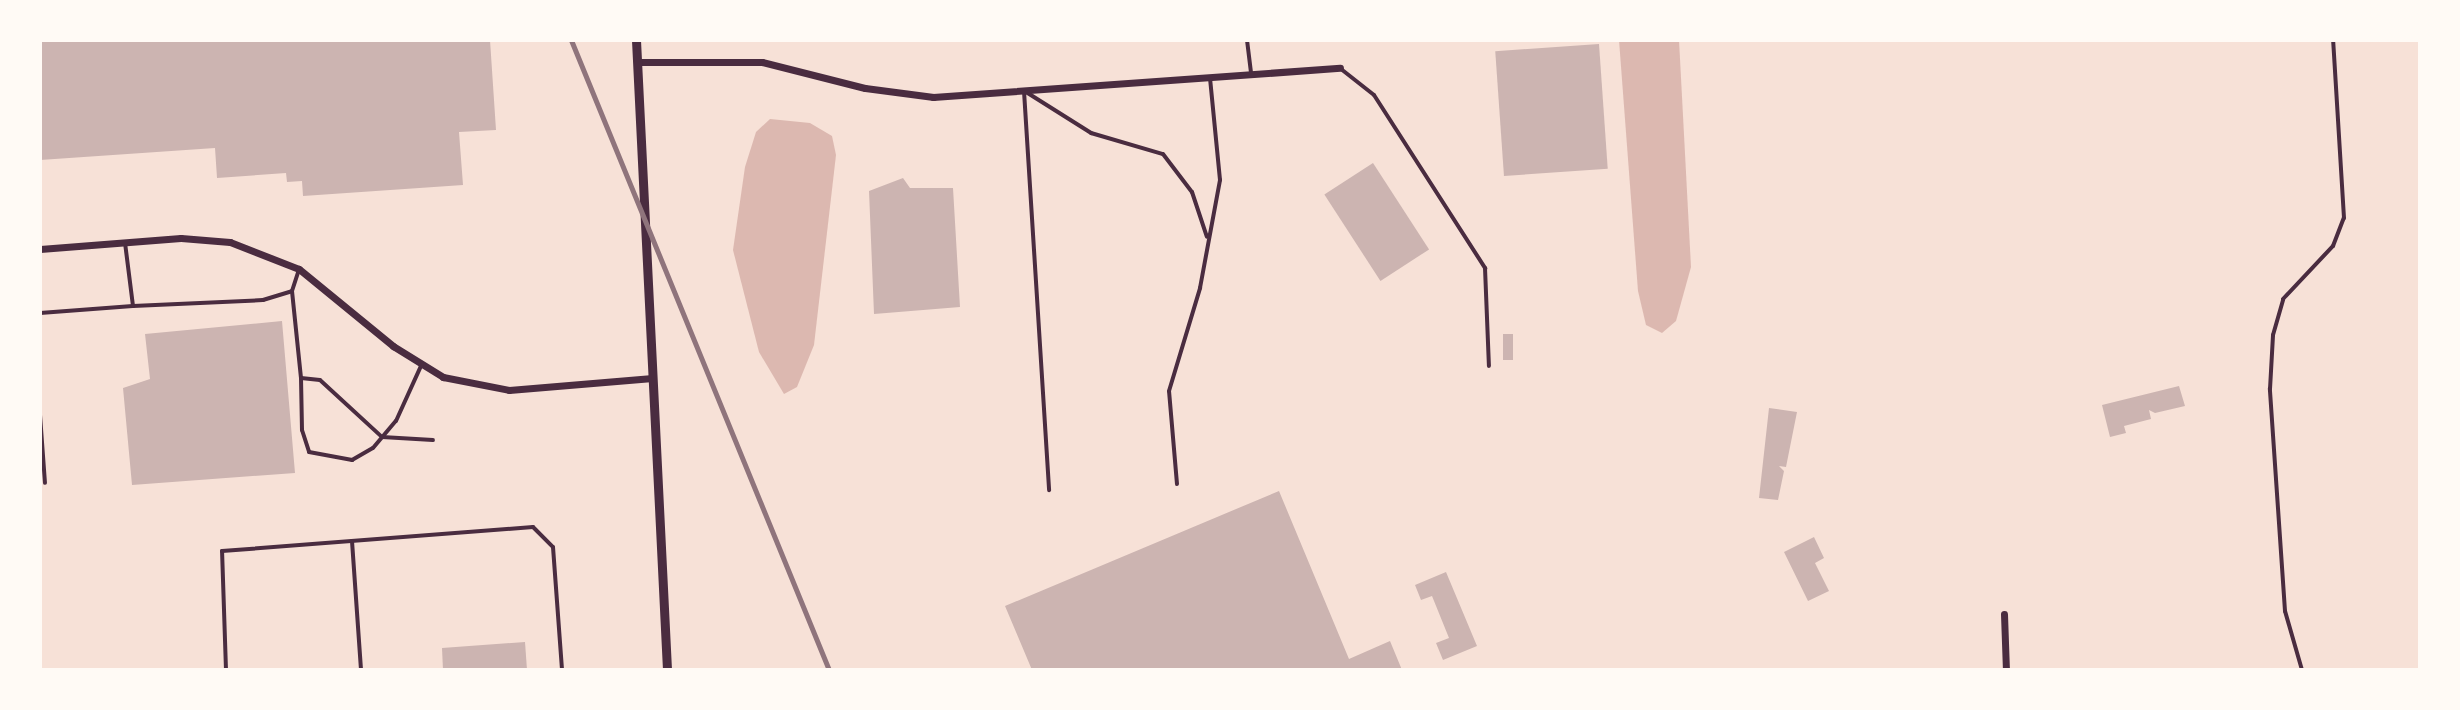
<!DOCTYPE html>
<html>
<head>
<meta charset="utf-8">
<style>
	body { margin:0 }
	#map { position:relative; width:2460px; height:710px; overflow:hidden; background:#f7e1d7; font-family:"Alegreya Sans",sans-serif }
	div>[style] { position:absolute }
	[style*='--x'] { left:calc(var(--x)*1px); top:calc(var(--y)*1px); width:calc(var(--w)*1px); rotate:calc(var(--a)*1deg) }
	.water>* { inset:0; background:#dcb8b0 }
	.building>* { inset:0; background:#ccb4b1; transform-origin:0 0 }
	.service>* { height:4px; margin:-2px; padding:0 2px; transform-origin:2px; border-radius:2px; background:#4a2c40 }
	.minor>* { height:7px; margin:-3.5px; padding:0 3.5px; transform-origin:3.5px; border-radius:3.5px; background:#4a2c40 }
	.tertiary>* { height:9px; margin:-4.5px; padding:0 4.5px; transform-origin:4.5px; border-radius:4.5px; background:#4a2c40 }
	.rail>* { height:5px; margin:-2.5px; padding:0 2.5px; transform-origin:2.5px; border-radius:2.5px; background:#8f747c }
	span { translate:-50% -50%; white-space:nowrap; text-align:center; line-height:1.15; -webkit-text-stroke:7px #fffaf5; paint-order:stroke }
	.frame { position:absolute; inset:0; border:42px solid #fffaf5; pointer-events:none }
</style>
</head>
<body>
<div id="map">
	<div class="water">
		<div style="clip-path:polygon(1619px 40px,1679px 40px,1691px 267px,1676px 321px,1662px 333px,1646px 325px,1638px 291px)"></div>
		<div style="clip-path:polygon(770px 119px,810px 123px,832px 136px,836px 155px,814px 345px,797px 387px,784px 394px,759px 352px,733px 250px,745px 167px,756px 132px)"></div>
	</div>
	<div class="building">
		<div style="clip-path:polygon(40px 40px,490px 40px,496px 130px,459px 132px,463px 185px,303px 196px,302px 181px,287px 182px,286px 173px,217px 178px,215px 148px,40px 160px)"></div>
		<div style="left:1599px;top:44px;width:125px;height:104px;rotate:86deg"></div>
		<div style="left:1373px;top:163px;width:103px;height:58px;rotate:57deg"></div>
		<div style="clip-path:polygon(903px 178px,910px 188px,953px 188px,960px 307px,874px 314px,869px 191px)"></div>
		<div style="clip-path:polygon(282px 321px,295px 473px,132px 485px,123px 388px,150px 379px,145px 334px)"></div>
		<div style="left:1503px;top:334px;width:10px;height:26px"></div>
		<div style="clip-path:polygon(2179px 386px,2185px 406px,2155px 413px,2149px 410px,2151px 419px,2124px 426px,2126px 433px,2110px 437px,2102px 405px)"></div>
		<div style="clip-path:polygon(1769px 408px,1797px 412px,1786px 467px,1779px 466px,1784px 471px,1778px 500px,1759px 498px)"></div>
		<div style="clip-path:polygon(1279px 491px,1349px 659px,1390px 641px,1402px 670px,1032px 670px,1005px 606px)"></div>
		<div style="clip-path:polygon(1814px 537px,1824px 558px,1815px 563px,1829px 591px,1808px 601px,1784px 552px)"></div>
		<div style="clip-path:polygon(1446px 572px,1477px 646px,1443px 660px,1436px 643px,1449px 638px,1432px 596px,1421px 600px,1415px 585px)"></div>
		<div style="clip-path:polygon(525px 642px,527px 670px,443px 670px,442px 648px)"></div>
	</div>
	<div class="service">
		<div style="--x:1247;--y:40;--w:33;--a:83"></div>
		<div style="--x:1341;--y:69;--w:42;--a:38.2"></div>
		<div style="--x:1374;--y:95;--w:206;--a:57.3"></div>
		<div style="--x:1485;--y:268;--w:98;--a:87.7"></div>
		<div style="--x:1024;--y:91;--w:400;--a:86.4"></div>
		<div style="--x:1026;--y:92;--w:77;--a:32.2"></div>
		<div style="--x:1091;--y:133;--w:75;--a:16.3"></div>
		<div style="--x:1163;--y:154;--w:48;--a:52.7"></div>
		<div style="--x:1192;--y:192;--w:47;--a:71.6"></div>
		<div style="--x:292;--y:291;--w:87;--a:84.1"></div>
		<div style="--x:301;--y:378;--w:19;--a:6"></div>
		<div style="--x:320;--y:380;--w:84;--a:42.6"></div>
		<div style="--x:382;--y:437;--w:51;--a:3.4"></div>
		<div style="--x:133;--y:306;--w:130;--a:-2.6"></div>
		<div style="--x:263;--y:300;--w:30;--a:-17"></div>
		<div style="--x:292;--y:291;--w:23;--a:-72"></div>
		<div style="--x:40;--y:313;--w:93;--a:-4.3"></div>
		<div style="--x:133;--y:306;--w:64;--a:-97.2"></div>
		<div style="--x:301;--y:378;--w:52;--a:88.9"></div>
		<div style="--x:302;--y:430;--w:23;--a:72"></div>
		<div style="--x:309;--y:452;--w:44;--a:10.5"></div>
		<div style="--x:352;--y:460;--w:24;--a:-30"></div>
		<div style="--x:373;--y:448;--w:35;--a:-50"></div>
		<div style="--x:396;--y:421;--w:60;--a:-65.6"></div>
		<div style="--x:40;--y:415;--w:68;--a:85.8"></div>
		<div style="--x:1177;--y:484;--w:93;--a:-94.9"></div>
		<div style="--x:1169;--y:391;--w:108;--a:-73.2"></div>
		<div style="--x:1200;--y:288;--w:110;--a:-79.5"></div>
		<div style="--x:1220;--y:180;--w:102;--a:-95.6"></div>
		<div style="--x:352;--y:541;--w:129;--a:86"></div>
		<div style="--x:226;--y:670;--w:119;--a:-91.9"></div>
		<div style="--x:222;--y:551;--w:312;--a:-4.4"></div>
		<div style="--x:533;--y:527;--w:28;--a:45"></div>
		<div style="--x:553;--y:547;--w:123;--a:85.8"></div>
		<div style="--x:2302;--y:670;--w:61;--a:-106.1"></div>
		<div style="--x:2285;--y:611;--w:223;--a:-93.9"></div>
		<div style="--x:2270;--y:389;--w:54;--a:-86.8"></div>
		<div style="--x:2273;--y:335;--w:37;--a:-74"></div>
		<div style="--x:2283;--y:299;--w:73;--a:-46.7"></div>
		<div style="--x:2333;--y:246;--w:30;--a:-69"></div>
		<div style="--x:2344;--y:218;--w:178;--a:-93.5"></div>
	</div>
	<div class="minor">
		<div style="--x:637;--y:62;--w:125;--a:0"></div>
		<div style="--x:762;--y:62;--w:106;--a:14.2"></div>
		<div style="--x:865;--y:88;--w:69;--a:7.5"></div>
		<div style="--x:933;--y:97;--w:408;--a:-4.1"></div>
		<div style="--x:40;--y:249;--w:141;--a:-4.5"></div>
		<div style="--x:181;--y:238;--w:49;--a:4.7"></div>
		<div style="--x:230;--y:242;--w:74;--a:21.4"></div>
		<div style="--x:299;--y:269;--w:122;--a:39.3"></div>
		<div style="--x:393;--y:346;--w:59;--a:31.8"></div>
		<div style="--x:443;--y:377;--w:67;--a:11.1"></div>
		<div style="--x:509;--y:390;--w:144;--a:-4.8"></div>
		<div style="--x:2004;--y:614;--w:56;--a:88"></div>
	</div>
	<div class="tertiary">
		<div style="--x:636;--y:40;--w:631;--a:87.18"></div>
	</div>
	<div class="rail">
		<div style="--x:571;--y:40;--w:681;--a:67.73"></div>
	</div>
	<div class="frame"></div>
</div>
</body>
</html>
